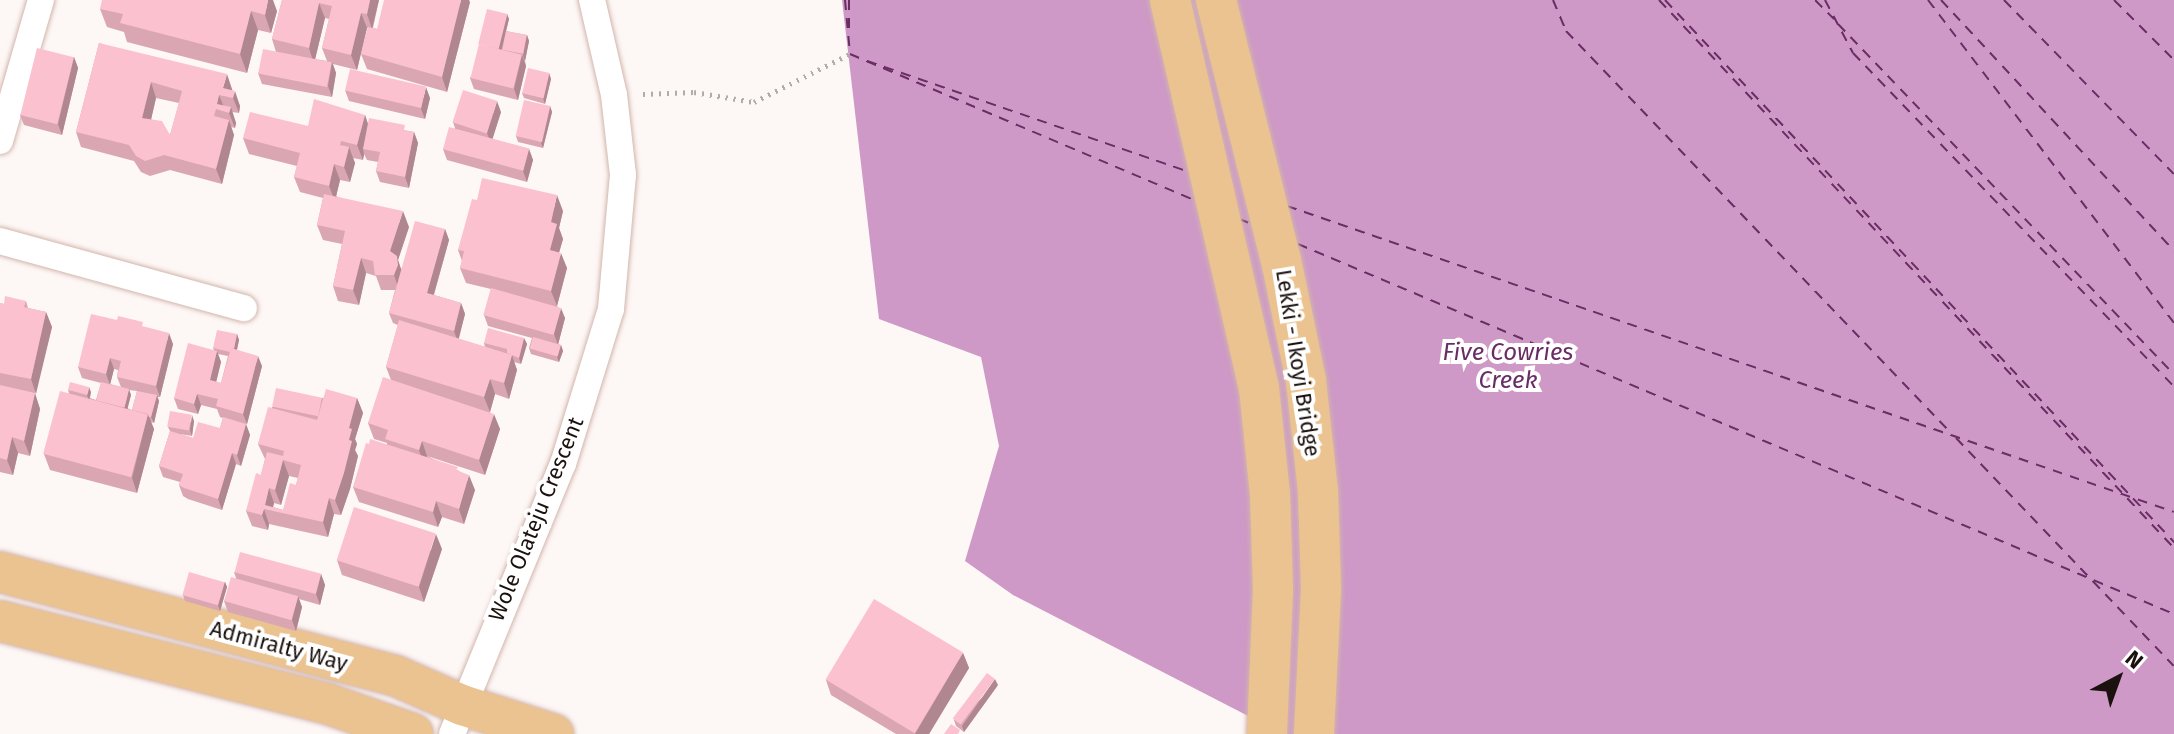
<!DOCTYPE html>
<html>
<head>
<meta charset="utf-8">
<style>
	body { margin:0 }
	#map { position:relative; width:2174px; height:734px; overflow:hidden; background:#fdf7f5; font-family:"Fira Sans",sans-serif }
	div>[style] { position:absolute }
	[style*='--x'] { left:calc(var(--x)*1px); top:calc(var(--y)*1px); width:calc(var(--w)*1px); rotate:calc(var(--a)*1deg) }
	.water>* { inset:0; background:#ce99c6 }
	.ferry>* { height:2px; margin-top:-1px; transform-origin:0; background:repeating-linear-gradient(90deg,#6a2c64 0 10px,transparent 0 18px) }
	.path>* { height:5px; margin-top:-2.5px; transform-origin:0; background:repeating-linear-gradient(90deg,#b2aba8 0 2px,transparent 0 8px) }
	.roads { filter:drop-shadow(0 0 2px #d3b5ac) drop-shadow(0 0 2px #d3b5ac) }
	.minor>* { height:26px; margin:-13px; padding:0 13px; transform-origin:13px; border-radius:13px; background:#fff }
	.primary>* { height:40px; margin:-20px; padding:0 20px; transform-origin:20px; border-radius:20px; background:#ebc390 }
	.wall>* { inset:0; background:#d9a6b1 }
	.shaded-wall>* { inset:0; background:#b08790 }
	.building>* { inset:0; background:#fcc1ce; transform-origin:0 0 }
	span { translate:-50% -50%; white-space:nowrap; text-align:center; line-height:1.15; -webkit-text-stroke:8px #fff; paint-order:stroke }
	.street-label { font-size:22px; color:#1b110e }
	.water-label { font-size:24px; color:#6a2c64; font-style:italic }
	.north { position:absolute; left:2078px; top:638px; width:80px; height:80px; -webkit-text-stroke:6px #fff; paint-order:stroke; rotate:41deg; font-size:22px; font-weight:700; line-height:32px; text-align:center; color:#1b110e }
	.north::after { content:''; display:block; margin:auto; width:28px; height:36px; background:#1b110e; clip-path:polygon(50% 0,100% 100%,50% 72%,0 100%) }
</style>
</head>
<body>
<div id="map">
	<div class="water">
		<div style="clip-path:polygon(842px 0,2174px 0,2174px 734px,1283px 734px,1013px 595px,965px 561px,999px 446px,981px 357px,879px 319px)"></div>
	</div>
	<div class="ferry">
		<div style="--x:845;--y:0;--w:54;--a:84.7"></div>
		<div style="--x:850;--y:54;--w:376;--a:23"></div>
		<div style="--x:849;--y:0;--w:35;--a:90"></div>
		<div style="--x:1553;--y:0;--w:34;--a:67"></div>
		<div style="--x:1566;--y:31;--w:557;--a:46.24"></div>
		<div style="--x:1659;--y:0;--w:752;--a:46.78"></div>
		<div style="--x:1665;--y:0;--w:744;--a:46.8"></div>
		<div style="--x:1815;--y:0;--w:27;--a:45"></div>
		<div style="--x:1825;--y:0;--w:60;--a:62.2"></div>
		<div style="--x:1853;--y:53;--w:463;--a:46.1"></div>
		<div style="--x:1928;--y:0;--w:406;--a:52.7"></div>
		<div style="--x:1941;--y:0;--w:342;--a:47.1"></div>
		<div style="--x:2004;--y:0;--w:243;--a:45.7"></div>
		<div style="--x:2114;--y:0;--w:85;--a:45"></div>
		<div style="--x:1838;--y:24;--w:485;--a:46.2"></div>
		<div style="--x:867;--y:61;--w:342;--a:19"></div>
		<div style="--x:1287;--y:206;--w:938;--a:19.03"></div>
		<div style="--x:1239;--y:219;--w:14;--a:21"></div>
		<div style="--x:1298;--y:244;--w:951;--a:22.9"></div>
		<div style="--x:1956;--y:438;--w:315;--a:46.3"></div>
	</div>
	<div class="path">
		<div style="--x:643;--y:94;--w:51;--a:-2.2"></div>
		<div style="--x:694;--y:92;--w:61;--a:9.5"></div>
		<div style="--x:754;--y:102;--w:107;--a:-26.6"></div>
	</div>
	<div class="roads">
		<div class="minor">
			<div style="--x:0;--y:141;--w:147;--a:-73.8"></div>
			<div style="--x:0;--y:241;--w:253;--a:15.4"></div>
			<div style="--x:452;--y:734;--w:292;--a:-67.7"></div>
			<div style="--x:563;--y:464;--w:162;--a:-72.8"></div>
			<div style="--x:611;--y:309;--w:135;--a:-84.9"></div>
			<div style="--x:623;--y:175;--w:81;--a:-96.4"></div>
			<div style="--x:614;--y:95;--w:98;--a:-103"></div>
		</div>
		<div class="primary">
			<div style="--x:1170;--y:0;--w:398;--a:77.1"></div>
			<div style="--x:1259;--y:388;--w:107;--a:84.1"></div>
			<div style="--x:1270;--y:494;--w:96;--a:88.2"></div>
			<div style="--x:1273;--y:590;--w:144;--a:92.4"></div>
			<div style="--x:1216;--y:0;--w:268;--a:76"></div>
			<div style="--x:1281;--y:260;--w:124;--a:78.3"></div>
			<div style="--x:1306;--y:381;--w:112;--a:83.8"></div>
			<div style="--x:1318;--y:492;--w:98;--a:88.2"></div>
			<div style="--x:1321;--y:590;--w:144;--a:92.8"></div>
			<div style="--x:0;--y:572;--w:409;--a:14.7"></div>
			<div style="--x:396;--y:676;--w:72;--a:23.7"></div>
			<div style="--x:462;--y:705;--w:96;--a:17.7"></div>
			<div style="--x:0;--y:621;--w:338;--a:14.2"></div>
			<div style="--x:328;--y:704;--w:90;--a:19.4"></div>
		</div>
	</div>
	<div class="wall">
		<div style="clip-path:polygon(evenodd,282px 0,379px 0,373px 28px,377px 29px,470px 2px,447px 92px,367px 69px,361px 54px,368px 28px,367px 28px,357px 70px,333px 64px,336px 73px,332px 97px,262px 84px,258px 73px,276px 52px,272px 39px,282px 0,325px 18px,329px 19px,322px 48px,327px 61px,315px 59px,325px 18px)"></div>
		<div style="clip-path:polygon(100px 9px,277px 11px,271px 33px,258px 30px,247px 73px,127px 42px,124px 32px,107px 27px)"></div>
		<div style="clip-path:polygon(507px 14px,509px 19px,506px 31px,527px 35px,529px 41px,525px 61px,526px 66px,518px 100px,474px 89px,470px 78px)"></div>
		<div style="clip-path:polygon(evenodd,99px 43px,232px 89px,240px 106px,239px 113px,232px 112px,236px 123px,235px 128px,231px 127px,234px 135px,222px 184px,170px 170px,150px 176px,141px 172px,134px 161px,81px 147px,76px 132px,99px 43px,156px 98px,179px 103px,170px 135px,151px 119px,156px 98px)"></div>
		<div style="clip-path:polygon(74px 57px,78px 68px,62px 135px,24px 125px,20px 115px)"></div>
		<div style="clip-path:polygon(549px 73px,551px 79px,545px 104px,524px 98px,522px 93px)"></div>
		<div style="clip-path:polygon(345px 90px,430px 98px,425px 119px,349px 101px)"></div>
		<div style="clip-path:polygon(550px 106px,552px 112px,543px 148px,518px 142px,516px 136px)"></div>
		<div style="clip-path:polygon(501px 112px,492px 139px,529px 149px,533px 160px,527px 182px,447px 160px,443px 149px,455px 128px,453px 122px)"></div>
		<div style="clip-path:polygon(365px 115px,368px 124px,414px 132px,418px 143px,409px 188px,380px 182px,376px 171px,378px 162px,367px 160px,364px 154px,363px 160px,353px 158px,355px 163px,350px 182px,340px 180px,336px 196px,409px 227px,398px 260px,401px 269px,445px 229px,449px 240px,434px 295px,461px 303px,465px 314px,458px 339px,485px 347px,484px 343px,524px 338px,527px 344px,521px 364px,514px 362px,517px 370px,509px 399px,495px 394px,490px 412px,500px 429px,485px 475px,427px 456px,459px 471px,475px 490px,464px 524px,442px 517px,438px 527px,359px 502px,353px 487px,387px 445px,387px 443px,374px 439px,368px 423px,391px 380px,386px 367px,398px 325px,393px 323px,389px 313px,395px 290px,381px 290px,376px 276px,366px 273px,359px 305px,338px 301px,333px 286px,342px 244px,323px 240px,317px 225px,323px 198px,300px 192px,294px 177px,297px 166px,249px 154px,243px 138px)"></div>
		<div style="clip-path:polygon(477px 200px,563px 211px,559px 228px,563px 239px,559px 253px,567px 268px,557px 306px,565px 318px,558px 344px,561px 345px,563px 351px,559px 362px,531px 354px,529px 348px,532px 338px,488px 326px,484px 315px,491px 289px,466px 283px,460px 268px,462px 261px,458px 250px)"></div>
		<div style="clip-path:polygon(26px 301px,28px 308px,46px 312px,52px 327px,35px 394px,40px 409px,30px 456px,18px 453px,13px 475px,0 472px,0 303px,4px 304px)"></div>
		<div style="clip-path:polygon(evenodd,145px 327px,173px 344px,160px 397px,157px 397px,159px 401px,154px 423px,151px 422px,154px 429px,137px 493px,50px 470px,44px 454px,69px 393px,68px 390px,91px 392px,90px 398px,96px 400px,101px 383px,82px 378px,78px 367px,145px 327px,114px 369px,118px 370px,117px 377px,121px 387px,110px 384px,114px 369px,145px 327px,129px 390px,137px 391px,132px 410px,127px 408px,131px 395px,129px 390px)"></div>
		<div style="clip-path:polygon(evenodd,237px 334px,239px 340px,237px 350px,262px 366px,247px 424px,241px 423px,246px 424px,250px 435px,241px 466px,236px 464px,222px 510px,188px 499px,183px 496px,179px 485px,180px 482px,163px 477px,159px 466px,170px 431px,168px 427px,194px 421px,192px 436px,180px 434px,193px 438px,220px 428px,223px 418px,220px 417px,217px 409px,201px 405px,198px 414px,178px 409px,174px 398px,214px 350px,213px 348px,237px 334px,218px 354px,228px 356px,221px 383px,216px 382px,221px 362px,218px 354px)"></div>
		<div style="clip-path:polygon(evenodd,322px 398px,357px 398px,363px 413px,355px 439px,357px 444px,355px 450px,358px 456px,350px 489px,341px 515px,334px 514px,328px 537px,269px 524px,268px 530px,252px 526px,246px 511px,261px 475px,265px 459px,258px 444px,272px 407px,322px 398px,289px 476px,298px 478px,296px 485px,283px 510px,273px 507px,274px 503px,281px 505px,289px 476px)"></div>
		<div style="clip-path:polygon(442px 549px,424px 602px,342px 575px,337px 560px)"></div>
		<div style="clip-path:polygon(234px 572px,321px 574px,325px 585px,320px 605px,299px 599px,302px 607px,296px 631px,228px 612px,224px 601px,236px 578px)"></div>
		<div style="clip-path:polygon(225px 582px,227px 587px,220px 611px,185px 601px,183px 595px)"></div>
		<div style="clip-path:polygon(963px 653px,969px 668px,929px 734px,896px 734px,831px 695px,826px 680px)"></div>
		<div style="clip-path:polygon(998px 685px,964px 732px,956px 726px,954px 720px)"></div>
	</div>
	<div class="shaded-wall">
		<div style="clip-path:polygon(268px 0,273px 0,277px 11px,271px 33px,265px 15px)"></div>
		<div style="clip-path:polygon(370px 0,379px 0,372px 29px,367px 14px)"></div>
		<div style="clip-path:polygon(461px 0,469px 0,470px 2px,447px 92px,442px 77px)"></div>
		<div style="clip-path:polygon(319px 3px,325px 18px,314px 64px,309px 48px)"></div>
		<div style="clip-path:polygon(251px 11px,258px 30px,247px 73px,240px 54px)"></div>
		<div style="clip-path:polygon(361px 13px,367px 28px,357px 70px,351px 55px)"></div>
		<div style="clip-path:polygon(507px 14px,509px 19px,500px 56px,498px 50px)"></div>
		<div style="clip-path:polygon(527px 35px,529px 41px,525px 61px,523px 56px)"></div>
		<div style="clip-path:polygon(522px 55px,526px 66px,518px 100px,514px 89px)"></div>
		<div style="clip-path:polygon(74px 57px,78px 68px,62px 135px,58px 124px)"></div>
		<div style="clip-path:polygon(332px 62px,336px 73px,332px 97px,328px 86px)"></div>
		<div style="clip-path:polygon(549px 73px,551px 79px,545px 104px,543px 98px)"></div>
		<div style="clip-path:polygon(227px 74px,232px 89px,230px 97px,223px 88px)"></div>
		<div style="clip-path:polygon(151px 82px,156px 98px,148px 133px,142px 118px)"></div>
		<div style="clip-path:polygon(426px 87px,430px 98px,425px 119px,421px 109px)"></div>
		<div style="clip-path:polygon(235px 91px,240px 106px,239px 113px,233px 98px)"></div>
		<div style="clip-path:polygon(219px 95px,225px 110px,217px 104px)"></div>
		<div style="clip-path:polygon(497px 101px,501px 112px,491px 144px,487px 133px)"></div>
		<div style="clip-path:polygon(550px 106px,552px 112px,543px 148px,541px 143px)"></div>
		<div style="clip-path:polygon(231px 107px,236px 123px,235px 128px,229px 113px)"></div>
		<div style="clip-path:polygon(365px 115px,370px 130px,363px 149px,364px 154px,363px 160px,357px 145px)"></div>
		<div style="clip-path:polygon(229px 120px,234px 135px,222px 184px,216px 169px)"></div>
		<div style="clip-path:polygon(414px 132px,418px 143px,409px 188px,405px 177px)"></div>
		<div style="clip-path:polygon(349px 147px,355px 163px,350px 182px,344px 167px)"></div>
		<div style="clip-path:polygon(529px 149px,533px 160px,527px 182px,523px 171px)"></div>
		<div style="clip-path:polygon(334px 164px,340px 180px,335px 201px,329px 186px)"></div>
		<div style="clip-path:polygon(557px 195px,563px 211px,559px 228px,563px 239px,555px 266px,550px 250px,551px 222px)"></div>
		<div style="clip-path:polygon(403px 211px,409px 227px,398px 260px,402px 272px,399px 290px,394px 275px,390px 251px)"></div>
		<div style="clip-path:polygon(445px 229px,449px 240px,431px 304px,427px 293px)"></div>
		<div style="clip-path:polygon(561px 253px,567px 268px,557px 306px,551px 291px)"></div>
		<div style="clip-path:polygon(361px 258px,366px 273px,359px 305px,353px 290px)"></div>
		<div style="clip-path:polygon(461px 303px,465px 314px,458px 342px,454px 331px)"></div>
		<div style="clip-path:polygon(561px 308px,565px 318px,558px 345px,554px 334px)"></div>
		<div style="clip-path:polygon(46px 312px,52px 327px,36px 394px,31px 379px)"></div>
		<div style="clip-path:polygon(169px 333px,173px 344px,160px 397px,156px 386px)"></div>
		<div style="clip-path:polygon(237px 334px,239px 340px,235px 358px,233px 352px)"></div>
		<div style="clip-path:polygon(524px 338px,527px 344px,521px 364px,519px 358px)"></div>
		<div style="clip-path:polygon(561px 345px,563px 351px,559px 362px,557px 357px)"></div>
		<div style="clip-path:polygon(217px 351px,221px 362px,214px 391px,210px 380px)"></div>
		<div style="clip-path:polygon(512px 355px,517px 370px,509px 399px,504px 383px)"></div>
		<div style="clip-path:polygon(258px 356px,262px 366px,247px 424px,243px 414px)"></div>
		<div style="clip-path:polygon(110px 358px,114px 369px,110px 385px,106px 374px)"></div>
		<div style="clip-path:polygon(490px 379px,495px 394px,490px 412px,484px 397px)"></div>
		<div style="clip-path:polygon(89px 387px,91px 392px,89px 401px,87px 395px)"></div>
		<div style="clip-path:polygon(129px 389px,131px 395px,126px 415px,124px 409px)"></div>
		<div style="clip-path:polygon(35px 393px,40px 409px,30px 456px,24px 441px)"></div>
		<div style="clip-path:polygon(197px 394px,201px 405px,198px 414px,194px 404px)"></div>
		<div style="clip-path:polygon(157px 395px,159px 401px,154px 423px,151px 417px)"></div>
		<div style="clip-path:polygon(357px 398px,363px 413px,355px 439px,357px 444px,355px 450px,358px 456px,350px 489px,341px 515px,335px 500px,349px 440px,349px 428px)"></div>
		<div style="clip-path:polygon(148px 414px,154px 429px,137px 493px,132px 478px)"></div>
		<div style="clip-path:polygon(494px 414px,500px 429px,485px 475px,479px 460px)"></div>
		<div style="clip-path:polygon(192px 415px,194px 421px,192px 436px,190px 430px)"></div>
		<div style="clip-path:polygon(246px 424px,250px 435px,241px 466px,237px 455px)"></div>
		<div style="clip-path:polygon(12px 437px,18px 453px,13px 475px,7px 460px)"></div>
		<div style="clip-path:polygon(422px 441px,427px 456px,424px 465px,419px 450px)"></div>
		<div style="clip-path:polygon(232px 453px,236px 464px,222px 510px,218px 499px)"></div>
		<div style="clip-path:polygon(283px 460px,289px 476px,281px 505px,275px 490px)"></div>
		<div style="clip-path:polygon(469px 475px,475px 490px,464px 524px,459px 509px)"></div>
		<div style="clip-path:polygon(269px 488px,274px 503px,272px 511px,265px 505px)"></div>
		<div style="clip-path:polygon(329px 498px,334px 514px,328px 537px,323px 522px)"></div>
		<div style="clip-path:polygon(436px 501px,442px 517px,438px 527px,433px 512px)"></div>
		<div style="clip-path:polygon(264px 509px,269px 524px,268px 530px,262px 515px)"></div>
		<div style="clip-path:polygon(436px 534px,442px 549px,424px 602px,419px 587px)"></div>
		<div style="clip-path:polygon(321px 574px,325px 585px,320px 605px,316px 594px)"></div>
		<div style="clip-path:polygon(225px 582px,227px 587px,220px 611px,218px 605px)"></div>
		<div style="clip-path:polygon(298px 596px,302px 607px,296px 631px,292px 620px)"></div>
		<div style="clip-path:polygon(963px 653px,969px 668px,929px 734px,915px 734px)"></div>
		<div style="clip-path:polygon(995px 679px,998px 685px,964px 732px,962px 726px)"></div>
	</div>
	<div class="building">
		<div style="clip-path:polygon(102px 0,268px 0,265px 15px,251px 11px,240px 54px,120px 23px,123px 14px,100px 9px)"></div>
		<div style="clip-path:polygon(282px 0,370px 0,367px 14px,361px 13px,351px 55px,322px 48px,332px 6px,319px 3px,309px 48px,272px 39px)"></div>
		<div style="clip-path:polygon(384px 0,461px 0,442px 77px,361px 54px,368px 27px,377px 29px)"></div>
		<div style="left:487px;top:9px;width:21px;height:36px;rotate:14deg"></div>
		<div style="left:506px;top:31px;width:21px;height:19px;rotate:11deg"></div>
		<div style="clip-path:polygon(evenodd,99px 43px,227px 74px,223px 88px,235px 91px,233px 98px,219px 95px,217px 104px,231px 107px,229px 113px,216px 109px,214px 116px,229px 120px,216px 169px,164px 155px,145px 161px,136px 156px,129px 145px,76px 132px,99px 43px,151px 82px,182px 91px,170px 135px,162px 121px,142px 118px,151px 82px)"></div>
		<div style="left:479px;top:44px;width:44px;height:35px;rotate:14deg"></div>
		<div style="left:37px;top:48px;width:38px;height:69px;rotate:14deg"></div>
		<div style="left:263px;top:49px;width:70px;height:25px;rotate:11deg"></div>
		<div style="left:528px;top:68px;width:22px;height:26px;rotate:13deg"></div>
		<div style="left:350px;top:69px;width:78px;height:22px;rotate:13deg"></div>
		<div style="left:463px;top:90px;width:36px;height:34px;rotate:18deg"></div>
		<div style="clip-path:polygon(314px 99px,365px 115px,357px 145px,341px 141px,340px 145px,349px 147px,344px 167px,334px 164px,329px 186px,294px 177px,300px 153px,243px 138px,250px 112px,308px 126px)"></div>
		<div style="left:524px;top:100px;width:27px;height:37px;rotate:13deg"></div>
		<div style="clip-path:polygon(369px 118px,405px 125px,404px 130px,414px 132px,405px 177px,376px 171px,380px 152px,363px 149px)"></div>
		<div style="left:449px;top:127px;width:83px;height:23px;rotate:15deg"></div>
		<div style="clip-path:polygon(482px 178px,557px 195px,551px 222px,557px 224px,550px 250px,561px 253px,551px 291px,460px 268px,464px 251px,458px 250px,472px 199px,477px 200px)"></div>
		<div style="clip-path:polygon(324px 194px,403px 211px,390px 251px,397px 256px,398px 265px,394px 275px,375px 275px,373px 261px,361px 258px,353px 290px,333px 286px,345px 231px,317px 225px)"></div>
		<div style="clip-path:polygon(415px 221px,445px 229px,427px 293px,461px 303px,454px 331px,389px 313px)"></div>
		<div style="left:491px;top:288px;width:73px;height:28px;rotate:16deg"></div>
		<div style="clip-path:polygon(5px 296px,26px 301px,24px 307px,46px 312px,31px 379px,0 373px,0 303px,4px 304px)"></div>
		<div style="clip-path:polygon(91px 314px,117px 320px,118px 316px,143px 322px,142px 326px,169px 333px,156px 386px,117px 377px,121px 361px,110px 358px,106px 374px,78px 367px)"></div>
		<div style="clip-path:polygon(399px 320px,512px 355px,504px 383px,490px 379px,484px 397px,386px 367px)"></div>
		<div style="clip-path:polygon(488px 328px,524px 338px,519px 358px,507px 353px,507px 349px,484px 343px)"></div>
		<div style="clip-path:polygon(217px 330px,237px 334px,234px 349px,231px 348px,230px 352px,213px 348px)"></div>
		<div style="left:533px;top:337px;width:29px;height:12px;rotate:16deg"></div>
		<div style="clip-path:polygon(188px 343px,217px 351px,210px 380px,221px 383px,231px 348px,258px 356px,243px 414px,216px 406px,218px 399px,197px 394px,194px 404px,174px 398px)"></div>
		<div style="clip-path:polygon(383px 377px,494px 414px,479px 460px,422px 441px,419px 450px,385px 439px,388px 430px,368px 423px)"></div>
		<div style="left:70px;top:382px;width:20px;height:8px;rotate:15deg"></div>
		<div style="left:101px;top:382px;width:29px;height:19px;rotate:14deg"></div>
		<div style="clip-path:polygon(0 385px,35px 393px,24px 441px,12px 437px,7px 460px,0 458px)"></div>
		<div style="left:276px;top:388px;width:47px;height:19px;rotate:12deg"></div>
		<div style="clip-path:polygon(evenodd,326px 389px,357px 398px,349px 428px,352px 429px,349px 440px,352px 441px,344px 473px,335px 500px,329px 498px,323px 522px,264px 509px,262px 515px,246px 511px,256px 473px,261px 475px,267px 452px,283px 456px,284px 451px,258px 444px,268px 407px,317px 420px,326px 389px,283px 460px,301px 465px,296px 485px,290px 483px,283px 510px,265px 505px,269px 488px,275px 490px,283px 460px)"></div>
		<div style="left:60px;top:391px;width:91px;height:65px;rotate:15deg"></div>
		<div style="clip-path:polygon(137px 391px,157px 395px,151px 417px,149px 417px,148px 414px,132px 410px)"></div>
		<div style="left:170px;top:411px;width:22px;height:16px;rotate:10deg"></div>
		<div style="clip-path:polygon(223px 417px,246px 424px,237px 455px,232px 453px,218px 499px,184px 488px,179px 485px,183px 474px,159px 466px,170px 431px,193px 438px,198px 422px,220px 428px)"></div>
		<div style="clip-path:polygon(370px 439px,458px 467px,456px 470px,469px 475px,459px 509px,436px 501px,433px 512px,353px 487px,366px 443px,369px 444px)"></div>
		<div style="left:354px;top:507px;width:86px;height:56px;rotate:18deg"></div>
		<div style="left:240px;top:552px;width:84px;height:21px;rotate:15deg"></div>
		<div style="left:189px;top:572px;width:37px;height:24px;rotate:16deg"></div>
		<div style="left:231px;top:577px;width:70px;height:25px;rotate:16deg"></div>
		<div style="left:874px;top:599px;width:104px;height:94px;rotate:31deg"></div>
		<div style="left:987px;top:673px;width:10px;height:57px;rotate:37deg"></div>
		<div style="clip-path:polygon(951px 724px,960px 730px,958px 734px,944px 734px)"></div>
	</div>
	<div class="street-label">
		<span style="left:1298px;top:363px;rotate:81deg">Lekki - Ikoyi Bridge</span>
		<span style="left:536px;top:519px;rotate:-68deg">Wole Olateju Crescent</span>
		<span style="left:279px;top:646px;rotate:15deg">Admiralty Way</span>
	</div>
	<div class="water-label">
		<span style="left:1508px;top:367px">Five Cowries<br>Creek</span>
	</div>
	<div class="north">N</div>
</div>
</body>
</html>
